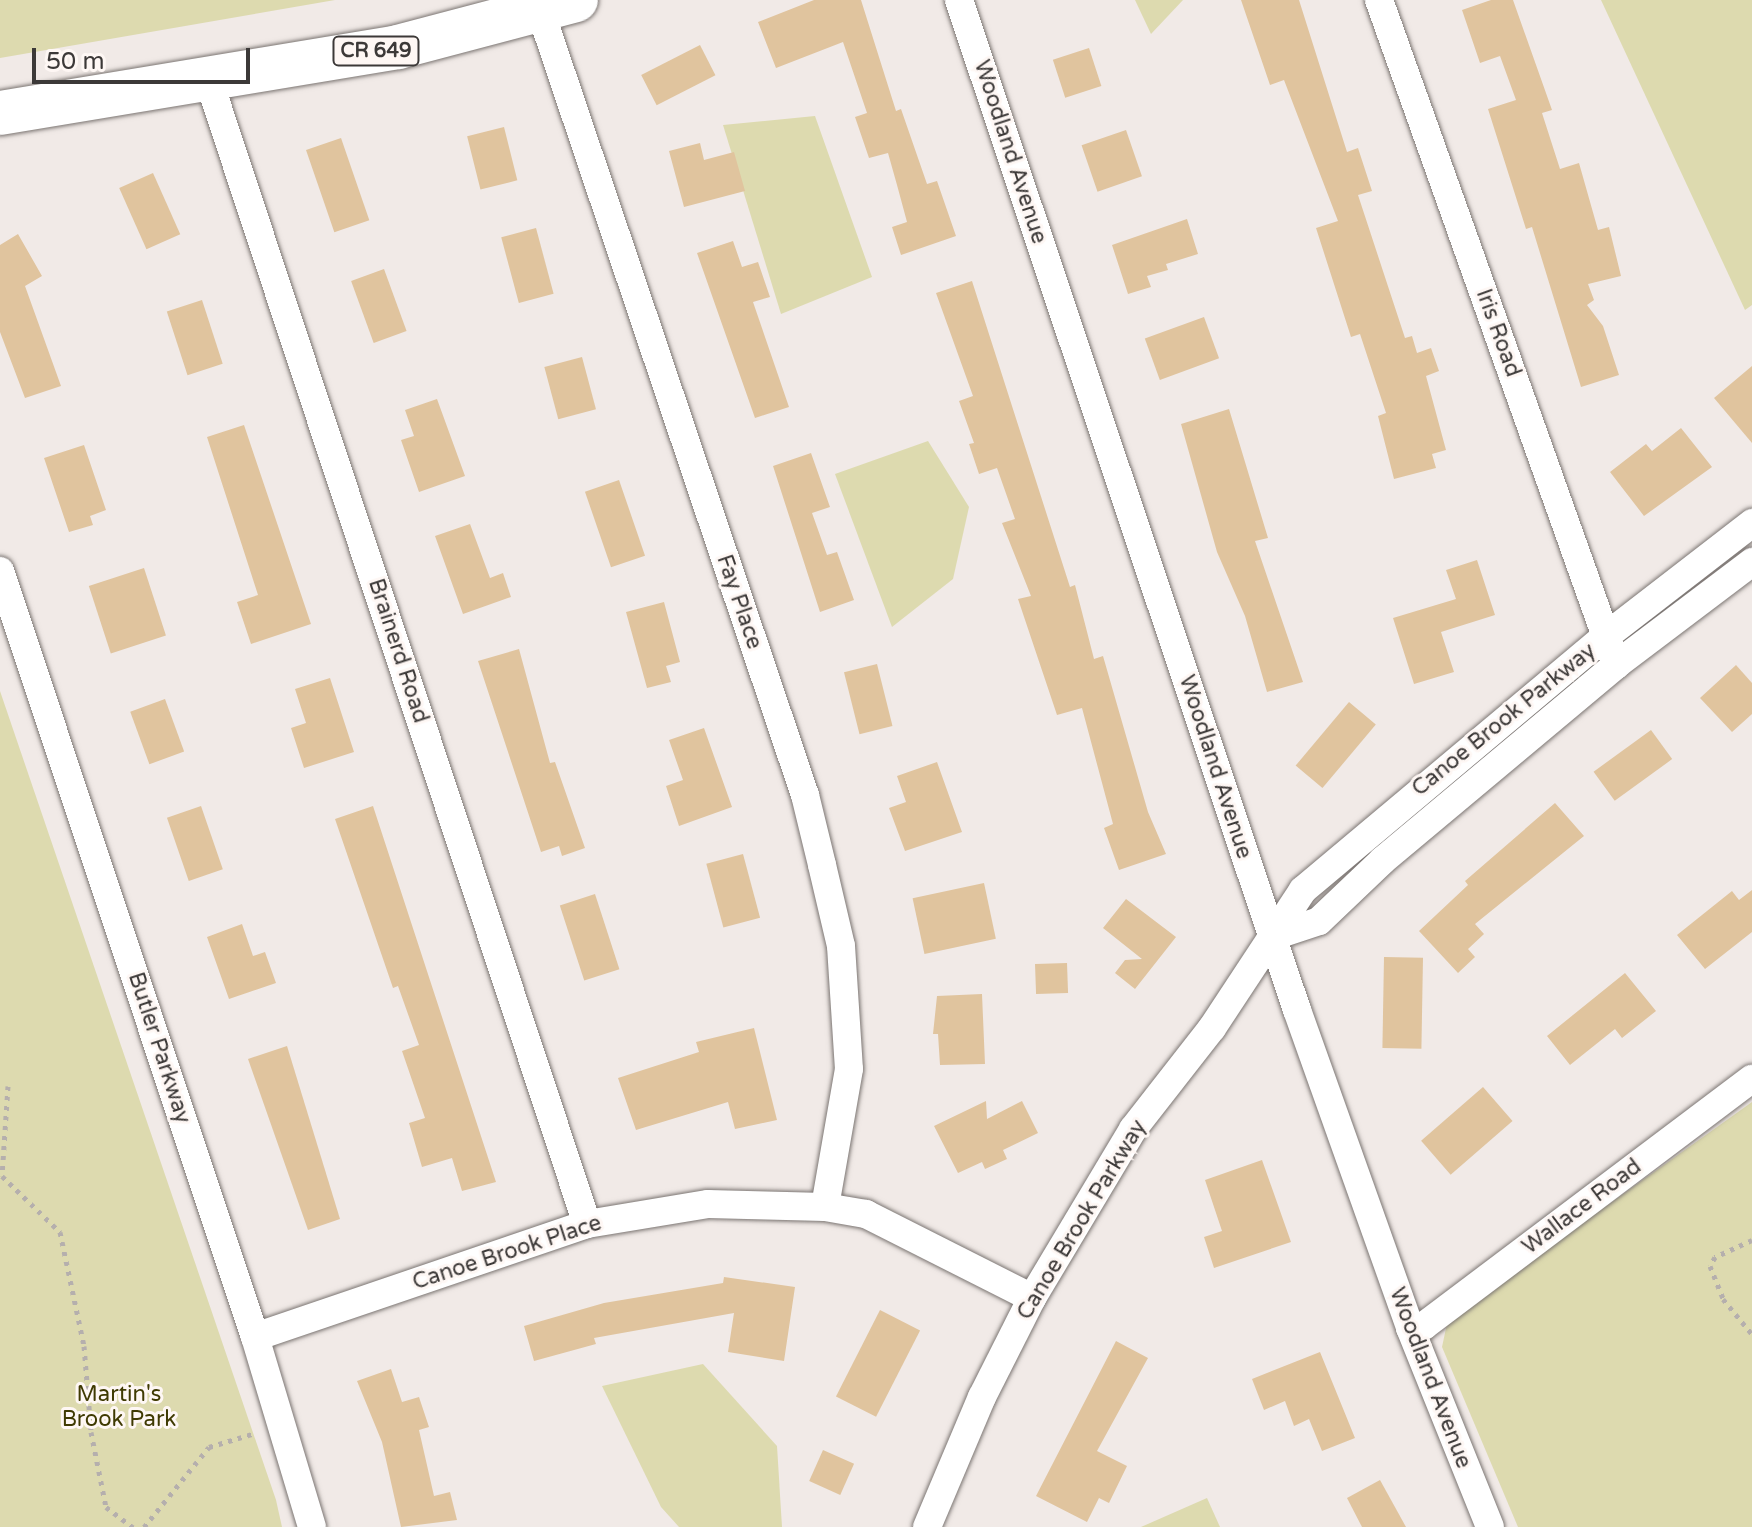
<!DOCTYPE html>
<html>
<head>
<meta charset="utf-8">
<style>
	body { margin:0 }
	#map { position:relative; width:1752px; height:1527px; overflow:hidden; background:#f1eae7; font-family:"Varela Round",sans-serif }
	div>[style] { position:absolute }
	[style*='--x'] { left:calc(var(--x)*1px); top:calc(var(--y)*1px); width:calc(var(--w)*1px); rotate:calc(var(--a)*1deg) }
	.green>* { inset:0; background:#dddaaf }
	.building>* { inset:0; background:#e0c49e; transform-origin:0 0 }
	.path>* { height:5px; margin-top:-2.5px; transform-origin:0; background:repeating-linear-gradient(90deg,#b5afad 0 4px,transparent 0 10px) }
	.roads { filter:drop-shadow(0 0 2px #7b7572) drop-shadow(0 0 2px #7b7572) }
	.street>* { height:28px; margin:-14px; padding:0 14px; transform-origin:14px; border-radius:14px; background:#fff }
	.primary>* { height:44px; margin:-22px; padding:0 22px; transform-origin:22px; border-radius:22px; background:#fff }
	span { translate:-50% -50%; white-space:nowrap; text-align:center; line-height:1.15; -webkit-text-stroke:6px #fef7f4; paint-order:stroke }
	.shield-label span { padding:2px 6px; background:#fef7f4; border:2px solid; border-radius:6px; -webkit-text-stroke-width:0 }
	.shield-label { font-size:20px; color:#3c3938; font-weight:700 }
	.street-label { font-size:22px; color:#3c3938 }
	.park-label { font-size:22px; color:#3f3a02 }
	.scale { position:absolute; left:32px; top:48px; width:218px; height:36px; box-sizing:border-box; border:4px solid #3c3938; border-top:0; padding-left:10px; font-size:24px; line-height:28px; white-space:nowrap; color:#3c3938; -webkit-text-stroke:6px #fef7f4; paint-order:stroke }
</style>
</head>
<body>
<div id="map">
	<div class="green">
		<div style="clip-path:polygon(0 0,335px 0,0 58px)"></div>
		<div style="clip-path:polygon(1135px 0,1183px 0,1151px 34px)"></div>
		<div style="clip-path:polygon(1601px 0,1752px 0,1752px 305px,1745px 310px)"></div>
		<div style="clip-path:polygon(815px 116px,872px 277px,781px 314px,723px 125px)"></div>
		<div style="clip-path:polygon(928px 441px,969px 507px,953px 579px,892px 627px,835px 474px)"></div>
		<div style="clip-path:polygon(0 691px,276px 1500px,282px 1527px,0 1527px)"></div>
		<div style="clip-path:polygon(1752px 1102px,1752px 1527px,1518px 1527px,1442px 1347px,1448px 1319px)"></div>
		<div style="clip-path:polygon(703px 1364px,777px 1446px,782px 1527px,679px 1527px,661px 1507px,602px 1386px)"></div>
		<div style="clip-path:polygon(1207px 1498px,1220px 1527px,1141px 1527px)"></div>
	</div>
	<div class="building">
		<div style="clip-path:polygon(814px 0,861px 0,896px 111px,901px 109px,927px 184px,937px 181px,956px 236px,901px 255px,892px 227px,907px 222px,897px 185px,888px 153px,869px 158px,855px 117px,867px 113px,843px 42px,776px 68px,758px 22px)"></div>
		<div style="clip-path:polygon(1241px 0,1299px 0,1347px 152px,1358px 148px,1372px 191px,1358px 195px,1405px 338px,1412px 336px,1417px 353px,1431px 348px,1439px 371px,1426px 376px,1446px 450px,1432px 454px,1436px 468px,1394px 479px,1378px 416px,1386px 413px,1360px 334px,1351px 337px,1316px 228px,1338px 221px,1284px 80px,1270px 85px)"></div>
		<div style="clip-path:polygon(1491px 0,1513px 0,1552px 110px,1542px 113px,1560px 169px,1579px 163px,1598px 230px,1609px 227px,1621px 276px,1588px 284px,1594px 300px,1587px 305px,1603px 326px,1619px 375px,1581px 387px,1532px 227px,1526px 229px,1488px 109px,1516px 100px,1500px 56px,1480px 63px,1462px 10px)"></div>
		<div style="left:700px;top:45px;width:34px;height:66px;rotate:63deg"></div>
		<div style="left:1089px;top:48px;width:40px;height:38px;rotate:72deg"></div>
		<div style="left:504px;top:127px;width:55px;height:38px;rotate:76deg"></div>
		<div style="left:1126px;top:130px;width:49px;height:47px;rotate:71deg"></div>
		<div style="left:341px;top:138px;width:87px;height:37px;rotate:71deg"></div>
		<div style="clip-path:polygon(700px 143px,704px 160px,734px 152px,745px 191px,684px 207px,669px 151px)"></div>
		<div style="left:153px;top:173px;width:67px;height:37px;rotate:66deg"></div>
		<div style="clip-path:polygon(1187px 219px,1198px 254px,1166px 264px,1168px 270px,1147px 276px,1151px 287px,1128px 294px,1112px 245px)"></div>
		<div style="left:536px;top:228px;width:68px;height:36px;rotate:75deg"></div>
		<div style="clip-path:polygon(18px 234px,42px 276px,25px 286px,61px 386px,25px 398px,0 332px,0 245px)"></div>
		<div style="clip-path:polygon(733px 241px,742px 267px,758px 262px,770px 297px,753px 302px,789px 407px,755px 418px,697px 253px)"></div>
		<div style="left:384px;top:269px;width:66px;height:35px;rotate:70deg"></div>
		<div style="clip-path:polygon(972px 281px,1070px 587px,1075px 585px,1094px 659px,1103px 656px,1148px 812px,1166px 854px,1119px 870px,1104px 828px,1113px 824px,1082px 708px,1057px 715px,1018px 599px,1031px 596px,1002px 523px,1015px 519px,997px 468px,979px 474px,969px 444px,974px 443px,959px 401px,973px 396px,936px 293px)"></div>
		<div style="left:202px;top:300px;width:67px;height:37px;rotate:72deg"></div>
		<div style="left:1204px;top:317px;width:44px;height:63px;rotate:70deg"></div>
		<div style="left:582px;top:357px;width:54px;height:39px;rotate:75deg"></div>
		<div style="clip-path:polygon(1752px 366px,1752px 443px,1714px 398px)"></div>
		<div style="clip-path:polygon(437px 399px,465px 476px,419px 492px,401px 440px,414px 436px,405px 410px)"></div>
		<div style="clip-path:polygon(1229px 409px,1268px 538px,1255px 541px,1303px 682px,1267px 692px,1245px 616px,1217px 552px,1181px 424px)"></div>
		<div style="clip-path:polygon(244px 425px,311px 624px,251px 644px,237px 602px,258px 595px,207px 437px)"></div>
		<div style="clip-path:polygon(1681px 428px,1712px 467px,1644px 516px,1610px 472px,1646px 444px,1652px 451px)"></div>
		<div style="clip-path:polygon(84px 445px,106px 510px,90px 516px,93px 525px,69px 532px,44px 458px)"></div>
		<div style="clip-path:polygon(811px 453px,830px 507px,812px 513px,827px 555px,837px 552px,854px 600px,820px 612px,773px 466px)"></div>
		<div style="left:619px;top:480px;width:80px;height:36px;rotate:71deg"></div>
		<div style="clip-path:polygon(470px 524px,490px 578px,503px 573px,511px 597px,463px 614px,435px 536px)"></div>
		<div style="clip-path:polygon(1477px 560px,1495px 615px,1441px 632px,1454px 672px,1414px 684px,1393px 618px,1456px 599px,1446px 570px)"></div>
		<div style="left:144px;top:568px;width:71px;height:58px;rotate:72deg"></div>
		<div style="clip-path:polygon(664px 602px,680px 662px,666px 666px,671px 682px,647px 688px,626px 612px)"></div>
		<div style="clip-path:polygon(519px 649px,550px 763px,555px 762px,585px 848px,562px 856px,559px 846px,541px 852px,478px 661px)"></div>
		<div style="left:877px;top:664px;width:64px;height:34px;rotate:76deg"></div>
		<div style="clip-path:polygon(1736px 665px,1752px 683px,1752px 714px,1732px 732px,1700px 698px)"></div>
		<div style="clip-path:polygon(330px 678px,354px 752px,304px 768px,291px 728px,306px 723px,295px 689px)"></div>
		<div style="left:165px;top:699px;width:56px;height:37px;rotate:70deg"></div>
		<div style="left:1349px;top:702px;width:35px;height:83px;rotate:40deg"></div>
		<div style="clip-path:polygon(704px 728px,732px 807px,679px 826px,666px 786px,683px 780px,669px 740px)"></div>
		<div style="left:1651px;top:730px;width:36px;height:71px;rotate:54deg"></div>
		<div style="clip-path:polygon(937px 762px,962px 832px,905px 851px,889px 808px,906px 802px,897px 776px)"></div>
		<div style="clip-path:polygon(1555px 803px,1584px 836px,1475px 924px,1484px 934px,1468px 949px,1475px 957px,1458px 973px,1419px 931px,1468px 885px,1465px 881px)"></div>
		<div style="left:201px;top:806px;width:67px;height:36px;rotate:71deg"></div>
		<div style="clip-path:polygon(373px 806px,496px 1182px,462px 1191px,452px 1158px,422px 1167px,409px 1123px,425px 1118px,402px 1051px,419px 1045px,398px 986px,393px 988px,335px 819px)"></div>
		<div style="left:743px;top:854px;width:66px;height:38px;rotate:75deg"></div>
		<div style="left:984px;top:883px;width:57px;height:73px;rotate:78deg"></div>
		<div style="clip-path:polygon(1752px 890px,1752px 932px,1705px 969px,1677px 935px,1732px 891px,1739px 900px)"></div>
		<div style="left:595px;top:894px;width:79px;height:37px;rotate:72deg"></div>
		<div style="clip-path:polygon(1126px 899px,1176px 937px,1135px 989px,1115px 973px,1125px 960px,1142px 959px,1103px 928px)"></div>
		<div style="clip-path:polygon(242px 924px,253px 956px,265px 952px,276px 983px,229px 999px,207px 937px)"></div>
		<div style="left:1384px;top:957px;width:39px;height:91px;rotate:1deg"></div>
		<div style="left:1067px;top:963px;width:30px;height:32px;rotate:88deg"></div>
		<div style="clip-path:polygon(1625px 973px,1656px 1011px,1622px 1038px,1615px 1029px,1570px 1065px,1547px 1036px)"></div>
		<div style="clip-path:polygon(982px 994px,985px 1064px,940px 1065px,938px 1034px,933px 1034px,937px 996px)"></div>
		<div style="clip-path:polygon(754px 1028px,777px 1120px,735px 1129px,728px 1102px,636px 1130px,618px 1078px,699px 1052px,696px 1042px)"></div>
		<div style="clip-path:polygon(287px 1046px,340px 1219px,308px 1230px,248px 1059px)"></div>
		<div style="left:1483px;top:1087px;width:45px;height:82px;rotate:49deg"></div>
		<div style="clip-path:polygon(986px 1101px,987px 1119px,1022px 1101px,1038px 1133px,1003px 1150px,1007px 1159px,985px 1169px,982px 1162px,958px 1173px,934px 1126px)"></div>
		<div style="clip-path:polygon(1262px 1160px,1291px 1242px,1214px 1268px,1204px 1237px,1222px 1231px,1205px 1180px)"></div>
		<div style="clip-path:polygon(724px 1277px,795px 1287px,784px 1361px,728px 1352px,734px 1313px,594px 1338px,596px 1344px,534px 1361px,524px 1326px,604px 1303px,723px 1283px)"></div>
		<div style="left:880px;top:1310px;width:45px;height:97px;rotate:27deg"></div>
		<div style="clip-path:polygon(1116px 1341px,1148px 1358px,1097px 1451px,1127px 1466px,1109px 1503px,1099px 1498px,1087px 1522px,1036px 1496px)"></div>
		<div style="clip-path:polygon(1320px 1352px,1355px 1438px,1322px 1451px,1309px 1419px,1294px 1426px,1285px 1401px,1264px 1410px,1252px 1379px)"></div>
		<div style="clip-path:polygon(391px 1369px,402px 1402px,419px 1397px,429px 1427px,419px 1430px,434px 1496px,450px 1492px,457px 1520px,401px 1527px,382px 1442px,357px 1381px)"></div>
		<div style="left:823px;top:1450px;width:34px;height:34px;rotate:24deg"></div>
		<div style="clip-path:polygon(1380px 1480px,1406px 1527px,1362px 1527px,1347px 1498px)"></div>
	</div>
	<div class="path">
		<div style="--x:8;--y:1086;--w:90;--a:93.8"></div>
		<div style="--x:2;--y:1176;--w:81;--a:44"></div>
		<div style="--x:60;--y:1232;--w:116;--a:78.1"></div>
		<div style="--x:84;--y:1346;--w:86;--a:85.3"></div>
		<div style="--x:91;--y:1432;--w:76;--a:78.7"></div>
		<div style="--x:106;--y:1507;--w:34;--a:37"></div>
		<div style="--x:1752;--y:1240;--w:41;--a:155.3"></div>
		<div style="--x:1715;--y:1257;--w:10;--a:119"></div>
		<div style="--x:1710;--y:1266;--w:35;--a:68"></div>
		<div style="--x:1723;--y:1299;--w:45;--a:50.4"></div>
		<div style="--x:144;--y:1527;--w:103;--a:-50.9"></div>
		<div style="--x:209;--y:1447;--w:48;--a:-16.9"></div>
	</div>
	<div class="roads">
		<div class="street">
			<div style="--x:959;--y:0;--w:1065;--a:71.5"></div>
			<div style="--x:1297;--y:1010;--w:337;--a:70.4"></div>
			<div style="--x:1410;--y:1328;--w:214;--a:68.1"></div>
			<div style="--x:1379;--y:0;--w:706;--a:70.38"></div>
			<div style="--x:541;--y:13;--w:825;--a:71.35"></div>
			<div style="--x:805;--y:795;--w:72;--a:76.3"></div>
			<div style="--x:822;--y:865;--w:83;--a:76.8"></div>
			<div style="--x:841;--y:946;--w:123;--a:86.3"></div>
			<div style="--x:849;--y:1069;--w:140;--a:99.9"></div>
			<div style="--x:208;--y:78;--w:1207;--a:71.7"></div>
			<div style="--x:0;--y:571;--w:807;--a:71.59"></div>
			<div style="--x:255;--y:1337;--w:198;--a:73.3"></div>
			<div style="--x:1274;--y:936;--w:47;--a:-18.4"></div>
			<div style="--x:1319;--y:921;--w:88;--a:-43.6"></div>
			<div style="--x:1383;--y:860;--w:304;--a:-39.9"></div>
			<div style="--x:1616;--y:665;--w:171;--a:-37.1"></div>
			<div style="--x:1410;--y:1328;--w:15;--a:-11"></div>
			<div style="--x:1425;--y:1325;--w:409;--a:-37"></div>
			<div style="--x:255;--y:1337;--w:351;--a:-18.8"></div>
			<div style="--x:587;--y:1224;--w:123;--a:-9.4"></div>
			<div style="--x:708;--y:1204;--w:117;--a:1.5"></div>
			<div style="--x:825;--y:1207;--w:42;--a:9.7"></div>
			<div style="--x:866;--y:1214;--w:186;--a:26.8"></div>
			<div style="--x:927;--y:1527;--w:141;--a:-67.1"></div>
			<div style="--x:982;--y:1397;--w:111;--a:-63.2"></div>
			<div style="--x:1032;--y:1298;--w:197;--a:-59.1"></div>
			<div style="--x:1133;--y:1129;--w:128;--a:-52"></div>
			<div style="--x:1212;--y:1028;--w:165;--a:-56.6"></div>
			<div style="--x:1303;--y:890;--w:395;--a:-40"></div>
			<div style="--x:1606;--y:636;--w:185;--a:-37.7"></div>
		</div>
		<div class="primary">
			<div style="--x:0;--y:113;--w:403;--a:-9.4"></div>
			<div style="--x:398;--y:47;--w:184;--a:-14.8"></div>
		</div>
	</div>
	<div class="shield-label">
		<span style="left:376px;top:51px">CR 649</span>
	</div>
	<div class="street-label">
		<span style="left:1010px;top:152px;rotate:72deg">Woodland Avenue</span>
		<span style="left:1498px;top:333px;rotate:70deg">Iris Road</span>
		<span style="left:739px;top:602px;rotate:71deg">Fay Place</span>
		<span style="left:398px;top:651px;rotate:72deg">Brainerd Road</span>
		<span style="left:1504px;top:720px;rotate:-39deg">Canoe Brook Parkway</span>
		<span style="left:1215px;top:767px;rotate:72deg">Woodland Avenue</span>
		<span style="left:159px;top:1048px;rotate:72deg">Butler Parkway</span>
		<span style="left:1582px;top:1207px;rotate:-37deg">Wallace Road</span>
		<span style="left:1082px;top:1220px;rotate:-59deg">Canoe Brook Parkway</span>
		<span style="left:507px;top:1253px;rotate:-18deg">Canoe Brook Place</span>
		<span style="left:1430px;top:1378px;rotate:69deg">Woodland Avenue</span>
	</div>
	<div class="park-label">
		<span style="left:119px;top:1407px">Martin's<br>Brook Park</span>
	</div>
	<div class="scale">50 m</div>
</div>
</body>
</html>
